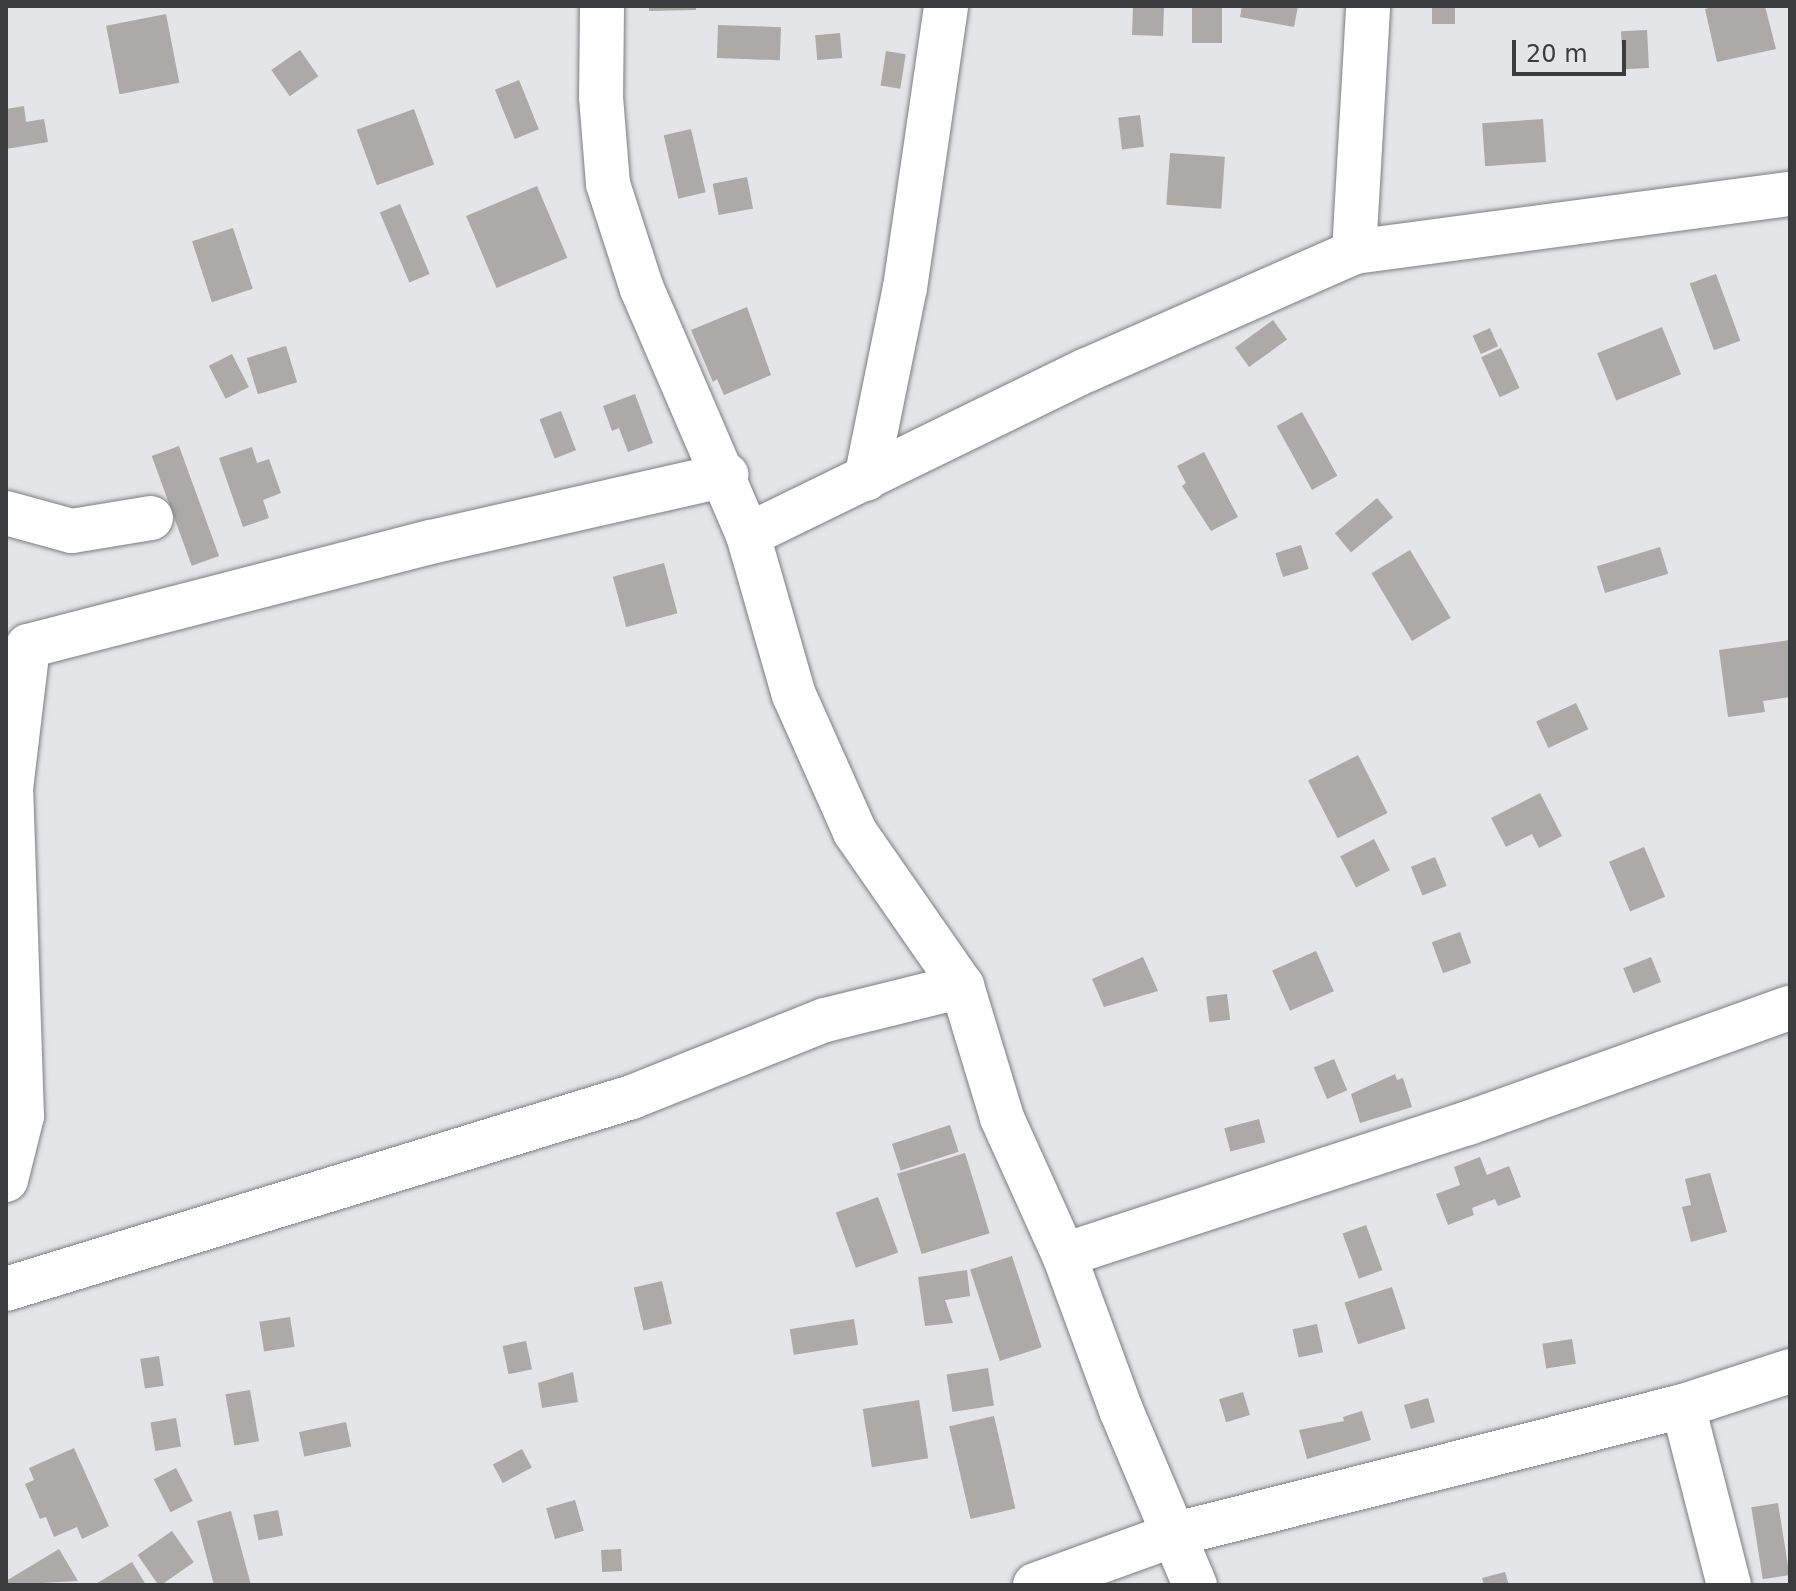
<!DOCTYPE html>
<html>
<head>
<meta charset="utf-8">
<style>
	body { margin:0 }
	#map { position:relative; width:1796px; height:1591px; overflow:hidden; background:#e3e5e8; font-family:"DejaVu Sans",sans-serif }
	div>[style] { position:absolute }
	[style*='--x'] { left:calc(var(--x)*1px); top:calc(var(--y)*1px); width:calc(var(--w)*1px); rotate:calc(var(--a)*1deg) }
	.building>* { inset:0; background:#aca9a7; transform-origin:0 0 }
	.roads { filter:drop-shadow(0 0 2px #7c7e80) drop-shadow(0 0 2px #7c7e80) }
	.minor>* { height:44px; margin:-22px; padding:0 22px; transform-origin:22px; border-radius:22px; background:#fff }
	span { translate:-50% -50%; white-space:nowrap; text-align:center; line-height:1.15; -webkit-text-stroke:7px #e3e5e8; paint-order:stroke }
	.frame { position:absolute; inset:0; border:8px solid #3b3c3d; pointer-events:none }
	.scale { position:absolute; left:1512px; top:40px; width:114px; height:36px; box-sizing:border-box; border:4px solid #3b3c3d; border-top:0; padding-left:10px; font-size:24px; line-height:28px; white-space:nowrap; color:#3b3c3d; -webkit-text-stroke:6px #e3e5e8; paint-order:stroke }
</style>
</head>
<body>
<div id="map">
	<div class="building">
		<div style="clip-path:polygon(649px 6px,696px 6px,696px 10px,649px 11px)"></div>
		<div style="left:1133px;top:6px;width:31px;height:29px;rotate:2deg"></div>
		<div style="left:1192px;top:6px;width:30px;height:37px"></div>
		<div style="clip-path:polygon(1242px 6px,1298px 6px,1294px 27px,1240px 17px)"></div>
		<div style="left:1432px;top:6px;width:23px;height:18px"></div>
		<div style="clip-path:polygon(1717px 6px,1765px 6px,1776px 49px,1717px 62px,1705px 9px)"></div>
		<div style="left:166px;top:14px;width:70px;height:61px;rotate:79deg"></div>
		<div style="left:718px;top:25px;width:63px;height:33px;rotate:2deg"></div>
		<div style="left:1647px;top:30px;width:38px;height:26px;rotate:87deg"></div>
		<div style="left:840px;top:33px;width:25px;height:25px;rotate:85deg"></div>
		<div style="left:300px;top:50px;width:32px;height:35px;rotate:55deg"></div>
		<div style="left:886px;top:51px;width:20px;height:35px;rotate:9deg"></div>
		<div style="left:519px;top:80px;width:53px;height:26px;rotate:68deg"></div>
		<div style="clip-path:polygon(24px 106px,26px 122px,44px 119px,48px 142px,6px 149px,6px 109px)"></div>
		<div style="left:414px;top:109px;width:59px;height:61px;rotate:70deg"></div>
		<div style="left:1140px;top:115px;width:32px;height:22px;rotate:83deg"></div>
		<div style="left:1543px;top:119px;width:43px;height:61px;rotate:86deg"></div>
		<div style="left:691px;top:129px;width:65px;height:28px;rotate:77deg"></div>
		<div style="left:1170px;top:153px;width:55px;height:52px;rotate:4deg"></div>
		<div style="left:747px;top:177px;width:32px;height:35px;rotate:79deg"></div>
		<div style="left:537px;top:186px;width:78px;height:77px;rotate:67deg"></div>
		<div style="left:400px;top:204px;width:76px;height:22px;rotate:67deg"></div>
		<div style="left:233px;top:228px;width:64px;height:43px;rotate:72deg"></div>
		<div style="left:1716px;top:274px;width:71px;height:28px;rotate:70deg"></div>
		<div style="clip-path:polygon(747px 307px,771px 375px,724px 395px,717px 379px,713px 382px,691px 330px)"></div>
		<div style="left:1273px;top:320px;width:24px;height:47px;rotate:54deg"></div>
		<div style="left:1662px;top:327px;width:51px;height:70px;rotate:68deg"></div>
		<div style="left:1490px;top:328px;width:20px;height:19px;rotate:66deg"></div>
		<div style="left:286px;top:346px;width:38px;height:41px;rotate:73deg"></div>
		<div style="left:1501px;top:348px;width:44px;height:22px;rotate:65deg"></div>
		<div style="left:232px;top:354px;width:37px;height:26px;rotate:63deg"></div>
		<div style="clip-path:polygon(635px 394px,653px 443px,628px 452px,619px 428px,612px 431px,603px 406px)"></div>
		<div style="left:561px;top:411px;width:42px;height:23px;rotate:69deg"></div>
		<div style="left:1302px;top:412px;width:73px;height:29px;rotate:61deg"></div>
		<div style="left:179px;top:446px;width:117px;height:29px;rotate:70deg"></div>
		<div style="clip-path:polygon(252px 447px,257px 463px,269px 459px,281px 493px,263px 500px,269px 518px,243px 527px,219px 458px)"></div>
		<div style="clip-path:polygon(1204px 452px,1238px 517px,1211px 531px,1182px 486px,1186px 483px,1177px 466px)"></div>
		<div style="left:1377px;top:498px;width:25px;height:55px;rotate:50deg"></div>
		<div style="left:1301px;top:545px;width:25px;height:27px;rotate:72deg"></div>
		<div style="left:1660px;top:547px;width:28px;height:66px;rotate:73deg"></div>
		<div style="left:1410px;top:550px;width:79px;height:45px;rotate:59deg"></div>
		<div style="left:664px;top:563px;width:52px;height:53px;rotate:75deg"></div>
		<div style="clip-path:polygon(1790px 640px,1790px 697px,1763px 701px,1765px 712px,1728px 717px,1719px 650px)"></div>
		<div style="left:1576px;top:703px;width:29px;height:44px;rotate:65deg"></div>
		<div style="left:1358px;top:755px;width:65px;height:56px;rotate:63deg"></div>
		<div style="clip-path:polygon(1540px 793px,1562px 836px,1539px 848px,1532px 834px,1506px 847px,1491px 818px)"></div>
		<div style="left:1374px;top:839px;width:35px;height:38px;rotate:63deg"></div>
		<div style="left:1644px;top:847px;width:54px;height:38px;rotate:67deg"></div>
		<div style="left:1435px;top:857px;width:31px;height:26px;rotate:68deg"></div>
		<div style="left:1460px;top:932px;width:33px;height:30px;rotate:70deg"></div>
		<div style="left:1316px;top:951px;width:44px;height:48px;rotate:66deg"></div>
		<div style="clip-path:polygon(1143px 957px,1158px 991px,1104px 1007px,1092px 979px)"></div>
		<div style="left:1651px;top:957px;width:27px;height:30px;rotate:68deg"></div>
		<div style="left:1227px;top:994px;width:26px;height:21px;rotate:83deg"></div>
		<div style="left:1334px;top:1059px;width:34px;height:22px;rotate:67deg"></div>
		<div style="clip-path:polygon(1395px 1074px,1397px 1080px,1403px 1078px,1412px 1107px,1360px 1123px,1351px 1094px)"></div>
		<div style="left:1259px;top:1119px;width:24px;height:36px;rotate:75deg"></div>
		<div style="left:950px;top:1125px;width:28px;height:61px;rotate:72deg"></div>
		<div style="left:965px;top:1153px;width:84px;height:71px;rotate:73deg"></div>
		<div style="clip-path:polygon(1480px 1157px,1487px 1175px,1509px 1166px,1521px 1197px,1498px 1206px,1495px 1199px,1472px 1208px,1474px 1215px,1448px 1225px,1436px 1194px,1460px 1185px,1454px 1167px)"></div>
		<div style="clip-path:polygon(1710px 1173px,1727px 1232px,1691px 1242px,1682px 1207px,1691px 1205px,1685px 1179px)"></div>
		<div style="left:878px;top:1197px;width:59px;height:45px;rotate:70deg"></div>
		<div style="left:1366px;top:1225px;width:48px;height:25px;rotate:70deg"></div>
		<div style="left:1012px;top:1256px;width:96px;height:44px;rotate:72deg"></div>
		<div style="clip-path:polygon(967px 1270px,970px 1296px,945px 1300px,953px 1323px,925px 1326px,918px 1277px)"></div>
		<div style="left:662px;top:1281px;width:44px;height:29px;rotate:77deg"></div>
		<div style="left:1392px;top:1287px;width:44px;height:50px;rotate:72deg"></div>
		<div style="left:290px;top:1317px;width:30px;height:31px;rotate:81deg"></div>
		<div style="left:854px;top:1319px;width:26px;height:65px;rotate:81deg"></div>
		<div style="left:1317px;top:1324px;width:29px;height:25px;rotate:78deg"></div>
		<div style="left:1572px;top:1339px;width:25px;height:30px;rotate:81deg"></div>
		<div style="left:526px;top:1341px;width:29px;height:24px;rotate:78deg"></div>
		<div style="left:159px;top:1356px;width:30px;height:19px;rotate:81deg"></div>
		<div style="left:988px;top:1368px;width:38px;height:42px;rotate:81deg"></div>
		<div style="clip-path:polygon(573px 1372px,578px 1402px,542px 1408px,538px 1383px)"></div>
		<div style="left:250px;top:1390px;width:52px;height:25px;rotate:80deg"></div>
		<div style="left:1243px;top:1392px;width:24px;height:25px;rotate:73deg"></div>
		<div style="left:1428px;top:1398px;width:25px;height:25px;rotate:74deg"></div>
		<div style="left:919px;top:1400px;width:59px;height:57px;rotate:81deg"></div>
		<div style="clip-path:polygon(1362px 1411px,1371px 1440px,1307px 1459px,1299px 1430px,1344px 1421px,1343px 1417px)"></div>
		<div style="left:994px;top:1416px;width:95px;height:46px;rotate:77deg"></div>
		<div style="left:176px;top:1418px;width:29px;height:26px;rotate:80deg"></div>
		<div style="left:346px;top:1422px;width:25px;height:48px;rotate:78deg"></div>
		<div style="clip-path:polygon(74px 1448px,109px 1526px,82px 1539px,77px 1527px,54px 1537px,46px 1517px,40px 1519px,25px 1484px,34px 1480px,29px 1468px)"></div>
		<div style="left:522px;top:1449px;width:21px;height:33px;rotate:62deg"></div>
		<div style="left:176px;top:1468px;width:37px;height:25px;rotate:63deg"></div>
		<div style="left:575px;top:1500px;width:32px;height:30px;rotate:74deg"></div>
		<div style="left:1778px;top:1503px;width:73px;height:27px;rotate:81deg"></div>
		<div style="left:278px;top:1510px;width:26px;height:25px;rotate:79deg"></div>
		<div style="clip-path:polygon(231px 1511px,251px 1585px,214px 1585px,197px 1521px)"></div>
		<div style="left:172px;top:1531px;width:38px;height:42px;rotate:55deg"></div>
		<div style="clip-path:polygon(59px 1549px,78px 1581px,6px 1585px,6px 1581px)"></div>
		<div style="left:621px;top:1549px;width:22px;height:20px;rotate:87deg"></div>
		<div style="clip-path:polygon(132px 1562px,146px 1585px,94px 1585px)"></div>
		<div style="clip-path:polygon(1505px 1572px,1509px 1585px,1484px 1585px,1482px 1578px)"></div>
	</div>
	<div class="roads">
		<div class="minor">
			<div style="--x:602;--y:6;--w:91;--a:90.6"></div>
			<div style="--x:601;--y:97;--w:87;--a:85.4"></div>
			<div style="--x:608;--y:184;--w:110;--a:72.1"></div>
			<div style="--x:642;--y:289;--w:268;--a:66.7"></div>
			<div style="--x:748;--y:535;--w:166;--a:74"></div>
			<div style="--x:794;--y:695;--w:150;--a:66"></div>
			<div style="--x:855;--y:832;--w:188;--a:55.2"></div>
			<div style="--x:962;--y:986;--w:138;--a:73.1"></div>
			<div style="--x:1002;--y:1118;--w:150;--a:65.7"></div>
			<div style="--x:1064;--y:1255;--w:165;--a:69.8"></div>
			<div style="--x:1121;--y:1410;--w:190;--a:67.1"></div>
			<div style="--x:1354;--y:252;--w:246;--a:-86.7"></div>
			<div style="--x:866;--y:479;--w:195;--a:-78.5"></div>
			<div style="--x:905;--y:288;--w:285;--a:-81.7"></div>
			<div style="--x:6;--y:513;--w:68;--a:15.3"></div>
			<div style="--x:72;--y:531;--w:80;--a:-9.3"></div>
			<div style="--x:748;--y:535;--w:377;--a:-26"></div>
			<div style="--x:1087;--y:370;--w:292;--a:-23.8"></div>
			<div style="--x:1354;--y:252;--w:440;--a:-7.6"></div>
			<div style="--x:6;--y:1180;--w:66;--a:-76"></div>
			<div style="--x:22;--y:1116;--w:327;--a:-91.9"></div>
			<div style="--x:11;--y:789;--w:144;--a:-83.2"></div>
			<div style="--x:28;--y:646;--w:416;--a:-14.5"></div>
			<div style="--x:431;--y:542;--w:303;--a:-12.8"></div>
			<div style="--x:1064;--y:1255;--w:425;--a:-18.1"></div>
			<div style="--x:1468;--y:1123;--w:342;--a:-19.7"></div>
			<div style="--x:6;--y:1289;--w:655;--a:-17.05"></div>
			<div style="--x:632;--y:1097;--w:208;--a:-21.8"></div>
			<div style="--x:825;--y:1020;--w:141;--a:-13.9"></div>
			<div style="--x:1683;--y:1406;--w:185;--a:75.6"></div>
			<div style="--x:1035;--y:1585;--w:150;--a:-19.9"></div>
			<div style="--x:1176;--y:1534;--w:523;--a:-14.17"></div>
			<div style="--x:1683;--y:1406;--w:113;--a:-18.1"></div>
		</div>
	</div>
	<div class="frame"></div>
	<div class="scale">20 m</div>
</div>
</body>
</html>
